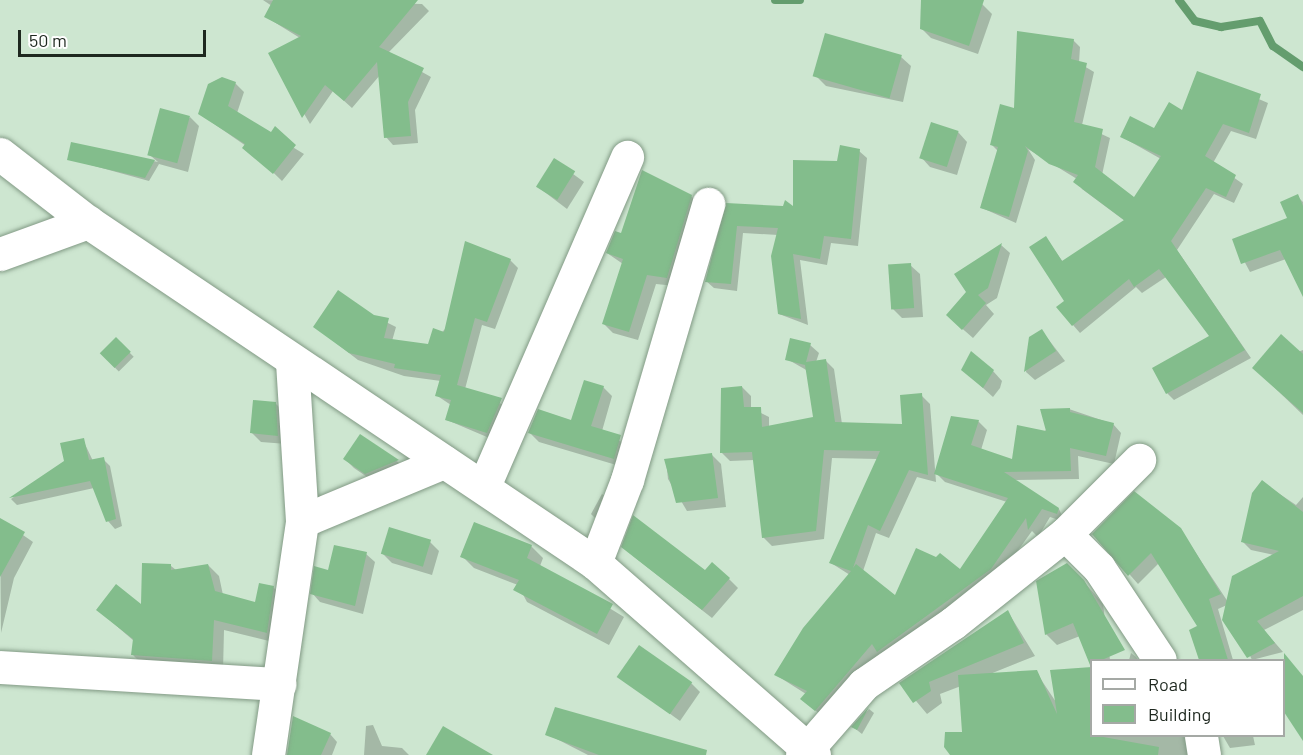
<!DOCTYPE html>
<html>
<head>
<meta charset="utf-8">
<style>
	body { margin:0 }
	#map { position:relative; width:1303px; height:755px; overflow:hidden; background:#cde6d0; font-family:Barlow,sans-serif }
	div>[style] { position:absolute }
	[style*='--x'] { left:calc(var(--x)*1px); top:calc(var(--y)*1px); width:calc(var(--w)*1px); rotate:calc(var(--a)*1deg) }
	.shadow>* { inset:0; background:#0003; transform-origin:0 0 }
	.stream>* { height:8px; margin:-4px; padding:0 4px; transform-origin:4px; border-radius:4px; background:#649d6e }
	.building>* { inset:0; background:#83bd8c; transform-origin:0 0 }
	.roads { filter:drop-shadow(0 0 2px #829a85) drop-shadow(0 0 2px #829a85) }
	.minor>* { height:33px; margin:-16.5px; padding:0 16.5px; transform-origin:16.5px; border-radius:16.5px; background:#fff }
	span { translate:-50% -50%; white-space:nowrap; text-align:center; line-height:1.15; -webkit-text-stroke:5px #fff; paint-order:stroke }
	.legend { position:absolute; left:1090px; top:659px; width:195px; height:78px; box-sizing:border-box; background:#fff; border:2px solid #a5a9a5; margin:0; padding:8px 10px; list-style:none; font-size:18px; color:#1e281f }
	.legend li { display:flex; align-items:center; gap:12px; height:30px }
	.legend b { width:30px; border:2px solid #a5a9a5 }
	.scale { position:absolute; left:18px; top:30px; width:188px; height:27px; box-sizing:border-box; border:3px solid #1e281f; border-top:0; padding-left:8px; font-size:18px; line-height:21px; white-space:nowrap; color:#1e281f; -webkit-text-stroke:4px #fff; paint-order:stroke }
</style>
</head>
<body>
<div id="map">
	<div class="shadow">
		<div style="clip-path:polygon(263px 0,422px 4px,429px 11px,388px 53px,431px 77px,415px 110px,418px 143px,393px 145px,386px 137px,380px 75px,352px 108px,333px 91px,310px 124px,270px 54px,300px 38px,266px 17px,272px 6px)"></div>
		<div style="clip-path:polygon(921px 0,982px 4px,992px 14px,978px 54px,931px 38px,922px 29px)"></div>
		<div style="clip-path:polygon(1073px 40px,1080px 47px,1079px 63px,1094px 72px,1082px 125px,1110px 138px,1102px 175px,1135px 200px,1161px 159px,1122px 137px,1155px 130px,1183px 112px,1198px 73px,1268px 103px,1256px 139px,1231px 131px,1213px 163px,1243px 184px,1234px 203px,1214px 194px,1177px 250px,1251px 358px,1174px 400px,1167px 393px,1211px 337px,1166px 277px,1142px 293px,1136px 287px,1080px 333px,1073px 325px,1046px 238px,1063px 262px,1125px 221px,1082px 189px,1077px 179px,1028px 149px,1035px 160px,1016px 223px,982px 208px,998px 151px,992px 145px)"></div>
		<div style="clip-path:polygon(901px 57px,911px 66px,903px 102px,826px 86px,816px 76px)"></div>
		<div style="clip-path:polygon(235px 83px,244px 92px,237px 113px,304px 154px,282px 181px,246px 146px,200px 114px)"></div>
		<div style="clip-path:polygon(190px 117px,199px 126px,188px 172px,159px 164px,149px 181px,69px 159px,72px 144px,158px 162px,151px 156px)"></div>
		<div style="clip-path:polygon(958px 132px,967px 142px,957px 175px,930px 167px,921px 157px)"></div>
		<div style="clip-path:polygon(859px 151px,867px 158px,858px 246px,831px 243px,827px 265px,800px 260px,808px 325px,779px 314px,778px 235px,743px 233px,737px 291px,714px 288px,706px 281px,727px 205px,794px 209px,838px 163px)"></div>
		<div style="clip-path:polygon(554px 160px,584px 182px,567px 209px,538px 187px)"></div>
		<div style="clip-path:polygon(691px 196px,701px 206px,676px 286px,656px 284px,638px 340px,613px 333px,604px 324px,623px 264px,607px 253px,622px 235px)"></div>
		<div style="clip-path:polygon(1297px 196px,1303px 202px,1303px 279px,1286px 259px,1250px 272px,1233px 240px,1289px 219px)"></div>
		<div style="clip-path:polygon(1001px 245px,1010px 253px,997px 298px,986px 305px,994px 314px,973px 338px,957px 324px,968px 292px)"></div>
		<div style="clip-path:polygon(510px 260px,518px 268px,495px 329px,482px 325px,465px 389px,509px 407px,494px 440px,447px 420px,451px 405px,436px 395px,441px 381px,404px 376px,358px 360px,314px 326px,374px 316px,396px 327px,392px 341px,429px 346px)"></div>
		<div style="clip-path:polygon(910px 265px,920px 274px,923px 317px,902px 318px,893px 309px)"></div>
		<div style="clip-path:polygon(1042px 331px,1065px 361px,1035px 380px,1026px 372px,1031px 338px)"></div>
		<div style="left:116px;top:339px;width:25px;height:21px;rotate:45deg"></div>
		<div style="clip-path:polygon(810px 345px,819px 353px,816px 362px,825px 360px,834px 369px,842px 424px,904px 425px,921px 395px,930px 404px,936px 482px,917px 477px,889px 538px,876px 533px,863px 571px,896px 597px,960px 572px,1007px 502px,945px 482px,936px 473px,978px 421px,987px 430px,981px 450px,1013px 460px,1069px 409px,1113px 424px,1121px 433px,1114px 464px,1078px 456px,1079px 479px,1014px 480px,1059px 509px,1065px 522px,1050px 517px,1038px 537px,1032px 531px,999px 577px,887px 660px,880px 653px,825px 718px,811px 707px,806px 694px,776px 675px,850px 575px,831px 563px,878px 459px,832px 458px,824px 539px,772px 546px,763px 537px,754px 460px,730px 461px,722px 453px,742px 387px,751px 396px,751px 408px,769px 417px,769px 427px,815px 419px,808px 371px,787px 359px)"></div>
		<div style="clip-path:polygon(1303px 350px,1303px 415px,1254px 368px)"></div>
		<div style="clip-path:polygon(963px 370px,993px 371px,1002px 381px,1000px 388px,993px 397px)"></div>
		<div style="clip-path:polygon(603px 387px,612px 396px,602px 431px,629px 446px,623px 467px,539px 442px,529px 432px,572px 422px)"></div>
		<div style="clip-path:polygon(275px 403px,285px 413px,287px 444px,261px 442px,252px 433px)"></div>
		<div style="clip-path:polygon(361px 436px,398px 462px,406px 470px,376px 483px,354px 468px,345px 459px)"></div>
		<div style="clip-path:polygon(83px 440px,93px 461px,103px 459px,110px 466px,122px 526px,115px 529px,108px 521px,94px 488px,17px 505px,11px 499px,65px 461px)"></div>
		<div style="clip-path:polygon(712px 455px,721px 464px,726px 507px,687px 511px,668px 479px,666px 460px)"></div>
		<div style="clip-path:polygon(1262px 482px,1296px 505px,1303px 497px,1303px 610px,1264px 630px,1283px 652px,1252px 660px,1227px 605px,1218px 609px,1233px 660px,1200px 660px,1191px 631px,1199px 627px,1159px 563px,1138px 584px,1094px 534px,1180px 529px,1228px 602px,1274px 555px,1251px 550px,1242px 541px)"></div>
		<div style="clip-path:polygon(602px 494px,606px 497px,595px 518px,591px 514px)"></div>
		<div style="clip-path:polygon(0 519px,33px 542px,14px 578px,1px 633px)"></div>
		<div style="clip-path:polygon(430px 542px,439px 551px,432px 575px,392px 563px,382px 553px)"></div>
		<div style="clip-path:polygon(531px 546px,543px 558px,540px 566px,624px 617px,609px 645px,527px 602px,518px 585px,474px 568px,462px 556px)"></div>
		<div style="clip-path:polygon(366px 554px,375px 562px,363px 614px,320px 602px,312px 593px,329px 572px)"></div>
		<div style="clip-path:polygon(633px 556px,729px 579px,738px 588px,712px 618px)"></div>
		<div style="clip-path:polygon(208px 565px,219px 576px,223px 595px,256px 604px,273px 587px,284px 598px,277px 643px,224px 630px,223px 671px,143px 665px,132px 654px,134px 641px,98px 610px,142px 607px,171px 566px,176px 570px)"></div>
		<div style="clip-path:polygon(1078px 575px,1103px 604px,1110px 660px,1092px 665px,1080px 636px,1057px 645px,1046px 634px)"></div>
		<div style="clip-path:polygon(1008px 612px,1035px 656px,990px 674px,1036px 672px,1056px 702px,1092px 736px,1185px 736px,1190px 755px,951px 755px,964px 734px,961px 686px,940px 694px,942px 703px,927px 714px,901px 683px)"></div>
		<div style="clip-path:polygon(1131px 653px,1136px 657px,1138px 660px,1129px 660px)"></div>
		<div style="clip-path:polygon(619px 677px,691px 683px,700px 692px,680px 721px)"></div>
		<div style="clip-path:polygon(869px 709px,874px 713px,862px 734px,853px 727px)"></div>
		<div style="clip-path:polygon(373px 725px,382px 746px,402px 748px,409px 755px,364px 755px,366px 726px)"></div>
		<div style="clip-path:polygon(330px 734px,337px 742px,332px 755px,288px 755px)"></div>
		<div style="clip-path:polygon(547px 734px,693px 755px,588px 755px)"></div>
		<div style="clip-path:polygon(1223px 736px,1253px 736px,1255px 745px,1230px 748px)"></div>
	</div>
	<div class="stream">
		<div style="--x:775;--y:0;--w:25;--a:0"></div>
		<div style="--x:1179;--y:0;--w:26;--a:53"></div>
		<div style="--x:1195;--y:21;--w:27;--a:13"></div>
		<div style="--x:1221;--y:27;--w:39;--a:-9"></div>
		<div style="--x:1260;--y:21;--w:28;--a:63"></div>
		<div style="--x:1273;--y:46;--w:37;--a:35"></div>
	</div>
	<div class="building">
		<div style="clip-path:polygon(273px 0,418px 0,379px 47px,424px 68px,408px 102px,411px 136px,384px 138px,377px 62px,344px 101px,325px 85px,302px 118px,268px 53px,301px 36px,264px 17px)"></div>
		<div style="clip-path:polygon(921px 0,984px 0,969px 46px,920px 29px)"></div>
		<div style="clip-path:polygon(1017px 31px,1074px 39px,1071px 59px,1087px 63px,1074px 122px,1103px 129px,1095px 167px,1134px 197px,1161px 156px,1120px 137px,1130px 116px,1154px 128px,1169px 102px,1182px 110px,1197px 71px,1261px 94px,1249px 133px,1223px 124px,1205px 156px,1236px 175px,1226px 197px,1206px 188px,1171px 241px,1245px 350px,1166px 394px,1152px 368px,1209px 336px,1159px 269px,1134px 287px,1129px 279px,1072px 326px,1056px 307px,1064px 301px,1029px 247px,1046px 236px,1062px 261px,1124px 220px,1073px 182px,1078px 175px,1049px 164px,1025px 146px,1028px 151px,1009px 217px,980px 208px,998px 147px,990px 145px,1000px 104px,1014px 108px)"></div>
		<div style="left:825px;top:33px;width:80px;height:45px;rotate:16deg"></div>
		<div style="clip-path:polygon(222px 77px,236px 82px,228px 106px,271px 132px,275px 126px,296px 145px,273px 174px,242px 148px,245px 144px,198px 114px,208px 84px)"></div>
		<div style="left:160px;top:108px;width:31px;height:49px;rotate:15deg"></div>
		<div style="left:931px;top:122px;width:29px;height:38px;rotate:18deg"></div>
		<div style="clip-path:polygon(71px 142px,123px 153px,155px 160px,145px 178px,67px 160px)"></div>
		<div style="clip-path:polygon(840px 145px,860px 149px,851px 239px,824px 236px,820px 259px,793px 254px,801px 319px,778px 314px,771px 256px,778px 228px,737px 226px,731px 284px,705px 282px,726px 203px,783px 206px,785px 200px,793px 206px,793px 160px,837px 161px)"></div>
		<div style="left:554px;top:158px;width:25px;height:34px;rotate:32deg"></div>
		<div style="clip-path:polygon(642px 170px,692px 195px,667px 278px,647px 275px,629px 332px,602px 324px,623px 259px,606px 253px,615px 231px,621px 233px)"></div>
		<div style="clip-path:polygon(1298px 194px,1303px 206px,1303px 297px,1280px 250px,1241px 264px,1232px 239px,1287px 218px,1280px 202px)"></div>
		<div style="clip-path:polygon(465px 241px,511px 259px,487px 322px,475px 318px,457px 385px,502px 398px,487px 433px,445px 420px,451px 400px,435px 396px,441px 375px,394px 368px,395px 364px,349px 353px,313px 327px,338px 290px,374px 315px,389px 318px,384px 338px,428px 344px,433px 328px,444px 332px)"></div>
		<div style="clip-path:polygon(1002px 243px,988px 288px,978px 295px,986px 303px,962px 330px,946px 315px,966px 292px,954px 274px)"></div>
		<div style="left:911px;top:263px;width:45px;height:23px;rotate:86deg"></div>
		<div style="clip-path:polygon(1042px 329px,1056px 351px,1024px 372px,1029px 337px)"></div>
		<div style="clip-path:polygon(1281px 334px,1303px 354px,1303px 413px,1252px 368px)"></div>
		<div style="left:116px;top:337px;width:21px;height:23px;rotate:45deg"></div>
		<div style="clip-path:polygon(790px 338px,811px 343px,806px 362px,826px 359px,835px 422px,902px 424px,900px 395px,922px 393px,928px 475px,909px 470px,880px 531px,868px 525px,853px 568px,856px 564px,895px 595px,916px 548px,936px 557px,940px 553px,960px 569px,1008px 498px,934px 474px,951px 416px,979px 420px,971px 445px,1012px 459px,1017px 425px,1046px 431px,1040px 409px,1070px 408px,1070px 412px,1114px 423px,1106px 456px,1070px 448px,1071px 471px,1004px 472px,1059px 508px,1057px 514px,1042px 509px,1028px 530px,1026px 518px,991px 569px,877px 652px,872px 644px,815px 711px,800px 699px,807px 691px,774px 675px,803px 628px,851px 571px,829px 563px,880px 451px,824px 450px,816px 531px,762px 538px,752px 452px,720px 453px,721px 388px,742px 386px,744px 407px,761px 407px,762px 427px,813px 417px,805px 365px,785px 360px)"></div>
		<div style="clip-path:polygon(971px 351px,994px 370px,983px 388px,961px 370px)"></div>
		<div style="clip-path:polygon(584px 380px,604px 386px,591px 426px,621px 435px,614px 459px,528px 433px,538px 409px,571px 420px)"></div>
		<div style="clip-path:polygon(253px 400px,276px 402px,278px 436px,250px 433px)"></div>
		<div style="clip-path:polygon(360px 434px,399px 460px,365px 474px,343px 459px)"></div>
		<div style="clip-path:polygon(84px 438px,89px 460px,104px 457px,116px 519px,106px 522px,90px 481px,9px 498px,64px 461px,60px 443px)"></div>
		<div style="clip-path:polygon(712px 453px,718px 498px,676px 503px,664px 459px)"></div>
		<div style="clip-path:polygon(1262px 480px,1303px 512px,1303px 596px,1257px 621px,1275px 643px,1247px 658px,1222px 620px,1232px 576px,1279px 551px,1241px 542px,1252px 493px)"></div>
		<div style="clip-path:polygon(1134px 491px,1181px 528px,1221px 594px,1209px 599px,1228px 660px,1199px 660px,1189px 630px,1197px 626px,1151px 553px,1128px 576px,1092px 534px)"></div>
		<div style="clip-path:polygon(633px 515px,705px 570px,712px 562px,730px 578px,702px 610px,621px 547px)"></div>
		<div style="clip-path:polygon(0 518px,25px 532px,0 577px)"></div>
		<div style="clip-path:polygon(474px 522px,532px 545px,527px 558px,613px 604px,597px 634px,513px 590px,519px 580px,460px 557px)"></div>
		<div style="left:389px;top:527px;width:44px;height:28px;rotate:17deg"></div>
		<div style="clip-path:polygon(334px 545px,367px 552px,355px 606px,310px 594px,314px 566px,328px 570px)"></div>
		<div style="clip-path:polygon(142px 563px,171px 564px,171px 570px,208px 564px,215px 591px,255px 602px,259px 583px,274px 586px,267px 633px,214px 620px,212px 661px,131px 655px,133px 639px,96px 610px,116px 584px,141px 604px)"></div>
		<div style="clip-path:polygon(1067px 563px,1084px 580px,1125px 650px,1090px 665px,1073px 623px,1045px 635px,1036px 581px)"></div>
		<div style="clip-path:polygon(1008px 610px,1024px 643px,929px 682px,931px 691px,913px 703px,899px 683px)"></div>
		<div style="left:639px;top:645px;width:65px;height:39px;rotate:35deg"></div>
		<div style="clip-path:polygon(1284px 653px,1303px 676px,1303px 741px,1284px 712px)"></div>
		<div style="clip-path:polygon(1092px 667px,1092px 735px,1159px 747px,1158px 755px,950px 755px,944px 747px,945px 732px,962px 732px,958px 675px,1037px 670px,1057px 714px,1050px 670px)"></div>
		<div style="clip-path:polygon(555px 707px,707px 750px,706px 755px,599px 755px,545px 735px)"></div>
		<div style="clip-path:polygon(869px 707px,857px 730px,851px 727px)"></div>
		<div style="clip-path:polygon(293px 716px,331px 733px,321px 755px,287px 755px)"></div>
		<div style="clip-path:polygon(443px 726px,493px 755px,426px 755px)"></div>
	</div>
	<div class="roads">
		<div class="minor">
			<div style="--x:0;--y:154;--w:111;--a:37.7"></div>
			<div style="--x:88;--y:222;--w:611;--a:33.92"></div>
			<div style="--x:595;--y:563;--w:291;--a:41.2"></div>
			<div style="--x:0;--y:254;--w:94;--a:-20"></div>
			<div style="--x:484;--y:486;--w:359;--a:-66.5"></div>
			<div style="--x:302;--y:521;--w:154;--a:-22.6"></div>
			<div style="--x:1065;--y:534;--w:48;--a:45"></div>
			<div style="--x:1099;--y:568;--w:110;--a:56.5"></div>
			<div style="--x:595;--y:563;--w:89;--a:-68.9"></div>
			<div style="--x:627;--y:480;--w:288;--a:-73.6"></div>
			<div style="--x:0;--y:667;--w:280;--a:3.5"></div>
			<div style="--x:1201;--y:736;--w:19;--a:81"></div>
			<div style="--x:268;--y:755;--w:236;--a:-81.7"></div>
			<div style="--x:302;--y:521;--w:161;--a:-93.6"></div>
			<div style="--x:802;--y:755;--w:94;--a:-48.9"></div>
			<div style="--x:864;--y:684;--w:108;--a:-34.4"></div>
			<div style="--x:953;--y:623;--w:143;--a:-38.5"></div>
			<div style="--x:1065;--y:534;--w:105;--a:-45"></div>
		</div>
	</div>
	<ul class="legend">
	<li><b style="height:8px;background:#fff"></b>Road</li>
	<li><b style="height:16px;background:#83bd8c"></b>Building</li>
	</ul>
	<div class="scale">50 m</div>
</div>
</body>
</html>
